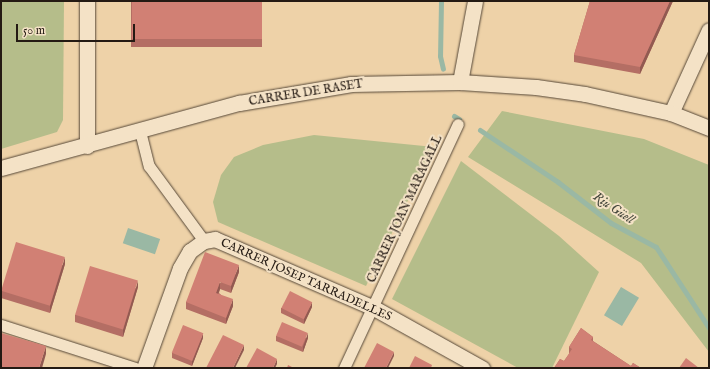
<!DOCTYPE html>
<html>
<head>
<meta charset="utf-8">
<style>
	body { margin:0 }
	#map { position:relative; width:710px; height:369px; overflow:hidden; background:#eed2a8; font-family:"IM FELL English",serif }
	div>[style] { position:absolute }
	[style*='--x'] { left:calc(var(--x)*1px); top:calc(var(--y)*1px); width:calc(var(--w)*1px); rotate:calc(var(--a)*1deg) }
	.green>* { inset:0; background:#b5bd8a }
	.water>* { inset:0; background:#9ab8a4; transform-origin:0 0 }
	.stream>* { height:5px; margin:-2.5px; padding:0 2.5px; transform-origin:2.5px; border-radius:2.5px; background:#9ab8a4 }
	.roads { filter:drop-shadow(0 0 1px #564838) drop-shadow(0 0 1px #564838) }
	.pedestrian>* { height:11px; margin:-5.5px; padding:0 5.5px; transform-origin:5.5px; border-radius:5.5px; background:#f4e2c6 }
	.minor>* { height:15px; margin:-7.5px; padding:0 7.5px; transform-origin:7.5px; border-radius:7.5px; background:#f4e2c6 }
	.wall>* { inset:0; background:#b46e64; transform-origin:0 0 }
	.shaded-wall>* { inset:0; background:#925a51 }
	.building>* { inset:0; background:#d18074; transform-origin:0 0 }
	span { translate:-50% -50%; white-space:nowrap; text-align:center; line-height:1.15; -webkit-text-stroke:4px #f4e2c6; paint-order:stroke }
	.street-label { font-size:12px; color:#241a13 }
	.water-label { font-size:13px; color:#47493e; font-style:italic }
	.frame { position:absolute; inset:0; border:2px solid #241a13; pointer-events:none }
	.scale { position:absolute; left:16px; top:24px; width:119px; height:18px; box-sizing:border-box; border:2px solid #241a13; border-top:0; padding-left:5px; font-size:12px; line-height:14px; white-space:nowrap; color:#241a13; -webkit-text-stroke:3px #f4e2c6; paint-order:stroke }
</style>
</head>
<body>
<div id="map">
	<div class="green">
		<div style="clip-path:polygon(1px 1px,64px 1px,63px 120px,57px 132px,1px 149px)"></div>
		<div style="clip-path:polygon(502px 111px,644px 139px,709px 165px,709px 352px,641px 263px,468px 157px)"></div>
		<div style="clip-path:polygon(314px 135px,434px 147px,366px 286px,218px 222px,213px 202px,221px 175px,234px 157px,263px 145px)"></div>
		<div style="clip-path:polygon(461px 161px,559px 236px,599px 272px,552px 368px,518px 368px,392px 299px)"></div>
	</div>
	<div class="water">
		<div style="left:128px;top:228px;width:34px;height:16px;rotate:19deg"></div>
		<div style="left:621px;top:287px;width:21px;height:33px;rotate:31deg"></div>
	</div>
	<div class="stream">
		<div style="--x:441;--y:1;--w:55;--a:91"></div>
		<div style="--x:440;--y:56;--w:13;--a:77"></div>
		<div style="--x:454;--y:116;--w:6;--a:31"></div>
		<div style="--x:480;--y:130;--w:94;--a:33.7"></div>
		<div style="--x:558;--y:182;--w:67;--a:37.7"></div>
		<div style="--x:611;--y:223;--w:51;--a:28.1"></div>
		<div style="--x:656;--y:247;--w:97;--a:56.8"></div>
	</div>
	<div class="roads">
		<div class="pedestrian">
			<div style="--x:140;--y:131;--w:36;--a:76"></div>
			<div style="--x:149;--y:166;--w:93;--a:53.7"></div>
			<div style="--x:1;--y:325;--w:141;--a:17.8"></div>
			<div style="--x:344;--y:368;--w:269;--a:-65"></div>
		</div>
		<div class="minor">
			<div style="--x:87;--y:1;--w:145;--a:90"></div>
			<div style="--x:460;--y:82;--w:82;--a:-79.5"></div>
			<div style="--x:671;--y:113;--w:91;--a:-65.4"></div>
			<div style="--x:1;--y:168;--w:247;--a:-15.3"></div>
			<div style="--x:239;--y:103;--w:114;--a:-9.6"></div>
			<div style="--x:351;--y:84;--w:109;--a:-1.1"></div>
			<div style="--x:460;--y:82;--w:76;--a:3.8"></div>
			<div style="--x:536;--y:87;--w:49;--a:8.1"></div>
			<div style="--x:585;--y:94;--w:88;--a:12.5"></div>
			<div style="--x:671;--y:113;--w:41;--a:21.5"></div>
			<div style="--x:144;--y:368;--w:106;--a:-70.2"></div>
			<div style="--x:180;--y:268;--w:20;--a:-60"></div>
			<div style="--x:190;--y:251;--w:17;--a:-36"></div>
			<div style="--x:204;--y:241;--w:11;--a:-10"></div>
			<div style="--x:215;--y:239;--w:173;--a:23.5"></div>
			<div style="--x:374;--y:308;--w:124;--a:29.1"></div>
		</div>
	</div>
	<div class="wall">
		<div style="left:131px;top:1px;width:131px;height:46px"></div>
		<div style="clip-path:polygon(590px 1px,673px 1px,640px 74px,574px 62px,574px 55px)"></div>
		<div style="clip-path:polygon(65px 264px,50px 313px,1px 298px,1px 291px)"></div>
		<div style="clip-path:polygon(239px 272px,231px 293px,220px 289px,219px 293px,233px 306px,226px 324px,186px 309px,186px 302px)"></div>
		<div style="clip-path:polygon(138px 287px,123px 337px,75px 322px,75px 315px)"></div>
		<div style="clip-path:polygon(312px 307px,304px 324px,281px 313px,281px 308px)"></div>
		<div style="clip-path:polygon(581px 328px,593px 337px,593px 341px,631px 366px,633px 363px,641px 368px,554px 368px,560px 359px,564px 361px,569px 354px,569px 347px)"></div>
		<div style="clip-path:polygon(276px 336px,308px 338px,303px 352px,276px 341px)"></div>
		<div style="clip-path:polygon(203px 338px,192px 366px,172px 358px,172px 353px)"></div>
	</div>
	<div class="shaded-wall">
		<div style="clip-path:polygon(670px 1px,673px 1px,640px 74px,640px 67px)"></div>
		<div style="clip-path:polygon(65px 257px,65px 264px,50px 313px,50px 306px)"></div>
		<div style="clip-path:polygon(239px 265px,239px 272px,231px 293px,231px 286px)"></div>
		<div style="clip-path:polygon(138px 281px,138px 287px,123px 337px,123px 330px)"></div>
		<div style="clip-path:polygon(220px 282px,220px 289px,216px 299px,216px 293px)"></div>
		<div style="clip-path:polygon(233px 299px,233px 306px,226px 324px,226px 318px)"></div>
		<div style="clip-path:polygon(312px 302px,312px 307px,304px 324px,304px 319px)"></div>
		<div style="clip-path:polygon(203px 333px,203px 338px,192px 366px,192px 361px)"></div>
		<div style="clip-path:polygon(308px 333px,308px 338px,303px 352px,303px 347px)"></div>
		<div style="clip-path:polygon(244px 345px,244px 350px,235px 368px,233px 368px)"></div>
		<div style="clip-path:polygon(46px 346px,46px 354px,42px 368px,39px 368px)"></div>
		<div style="clip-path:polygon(394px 352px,394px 356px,388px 368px,386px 368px)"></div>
		<div style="clip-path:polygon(277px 359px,277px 364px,275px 368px,273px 368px)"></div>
	</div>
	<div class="building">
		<div style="left:132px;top:1px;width:130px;height:38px"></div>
		<div style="clip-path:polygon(590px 1px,670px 1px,640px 67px,574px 55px)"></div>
		<div style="left:16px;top:242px;width:51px;height:51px;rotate:17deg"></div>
		<div style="clip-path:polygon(205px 252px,239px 265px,231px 286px,220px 282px,216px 293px,233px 299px,226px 318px,186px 302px)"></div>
		<div style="left:90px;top:266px;width:50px;height:51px;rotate:17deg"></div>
		<div style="left:290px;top:291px;width:25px;height:19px;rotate:27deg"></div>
		<div style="left:282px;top:322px;width:28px;height:15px;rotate:23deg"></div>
		<div style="left:183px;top:325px;width:22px;height:30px;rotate:22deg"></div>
		<div style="clip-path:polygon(581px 328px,593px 337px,591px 340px,631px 366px,633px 363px,641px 368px,554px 368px,560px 359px,564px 361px,572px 349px,569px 347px)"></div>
		<div style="clip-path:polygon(1px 333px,46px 346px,39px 368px,1px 368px)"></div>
		<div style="clip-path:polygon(223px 335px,244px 345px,233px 368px,206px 368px)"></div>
		<div style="clip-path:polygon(377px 343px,394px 352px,386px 368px,364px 368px)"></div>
		<div style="clip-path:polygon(257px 348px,277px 359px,273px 368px,246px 368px)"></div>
		<div style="clip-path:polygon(415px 356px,432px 365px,431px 368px,409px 368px)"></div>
		<div style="clip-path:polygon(686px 358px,699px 368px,679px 368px)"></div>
		<div style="clip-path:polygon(288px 365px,294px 368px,287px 368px)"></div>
	</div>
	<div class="street-label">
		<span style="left:306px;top:93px;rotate:-9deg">CARRER DE RASET</span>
		<span style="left:405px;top:209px;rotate:-65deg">CARRER JOAN MARAGALL</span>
		<span style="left:306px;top:280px;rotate:24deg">CARRER JOSEP TARRADELLES</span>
	</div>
	<div class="water-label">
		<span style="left:613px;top:209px;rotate:34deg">Riu Güell</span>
	</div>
	<div class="frame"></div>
	<div class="scale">50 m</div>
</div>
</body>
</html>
